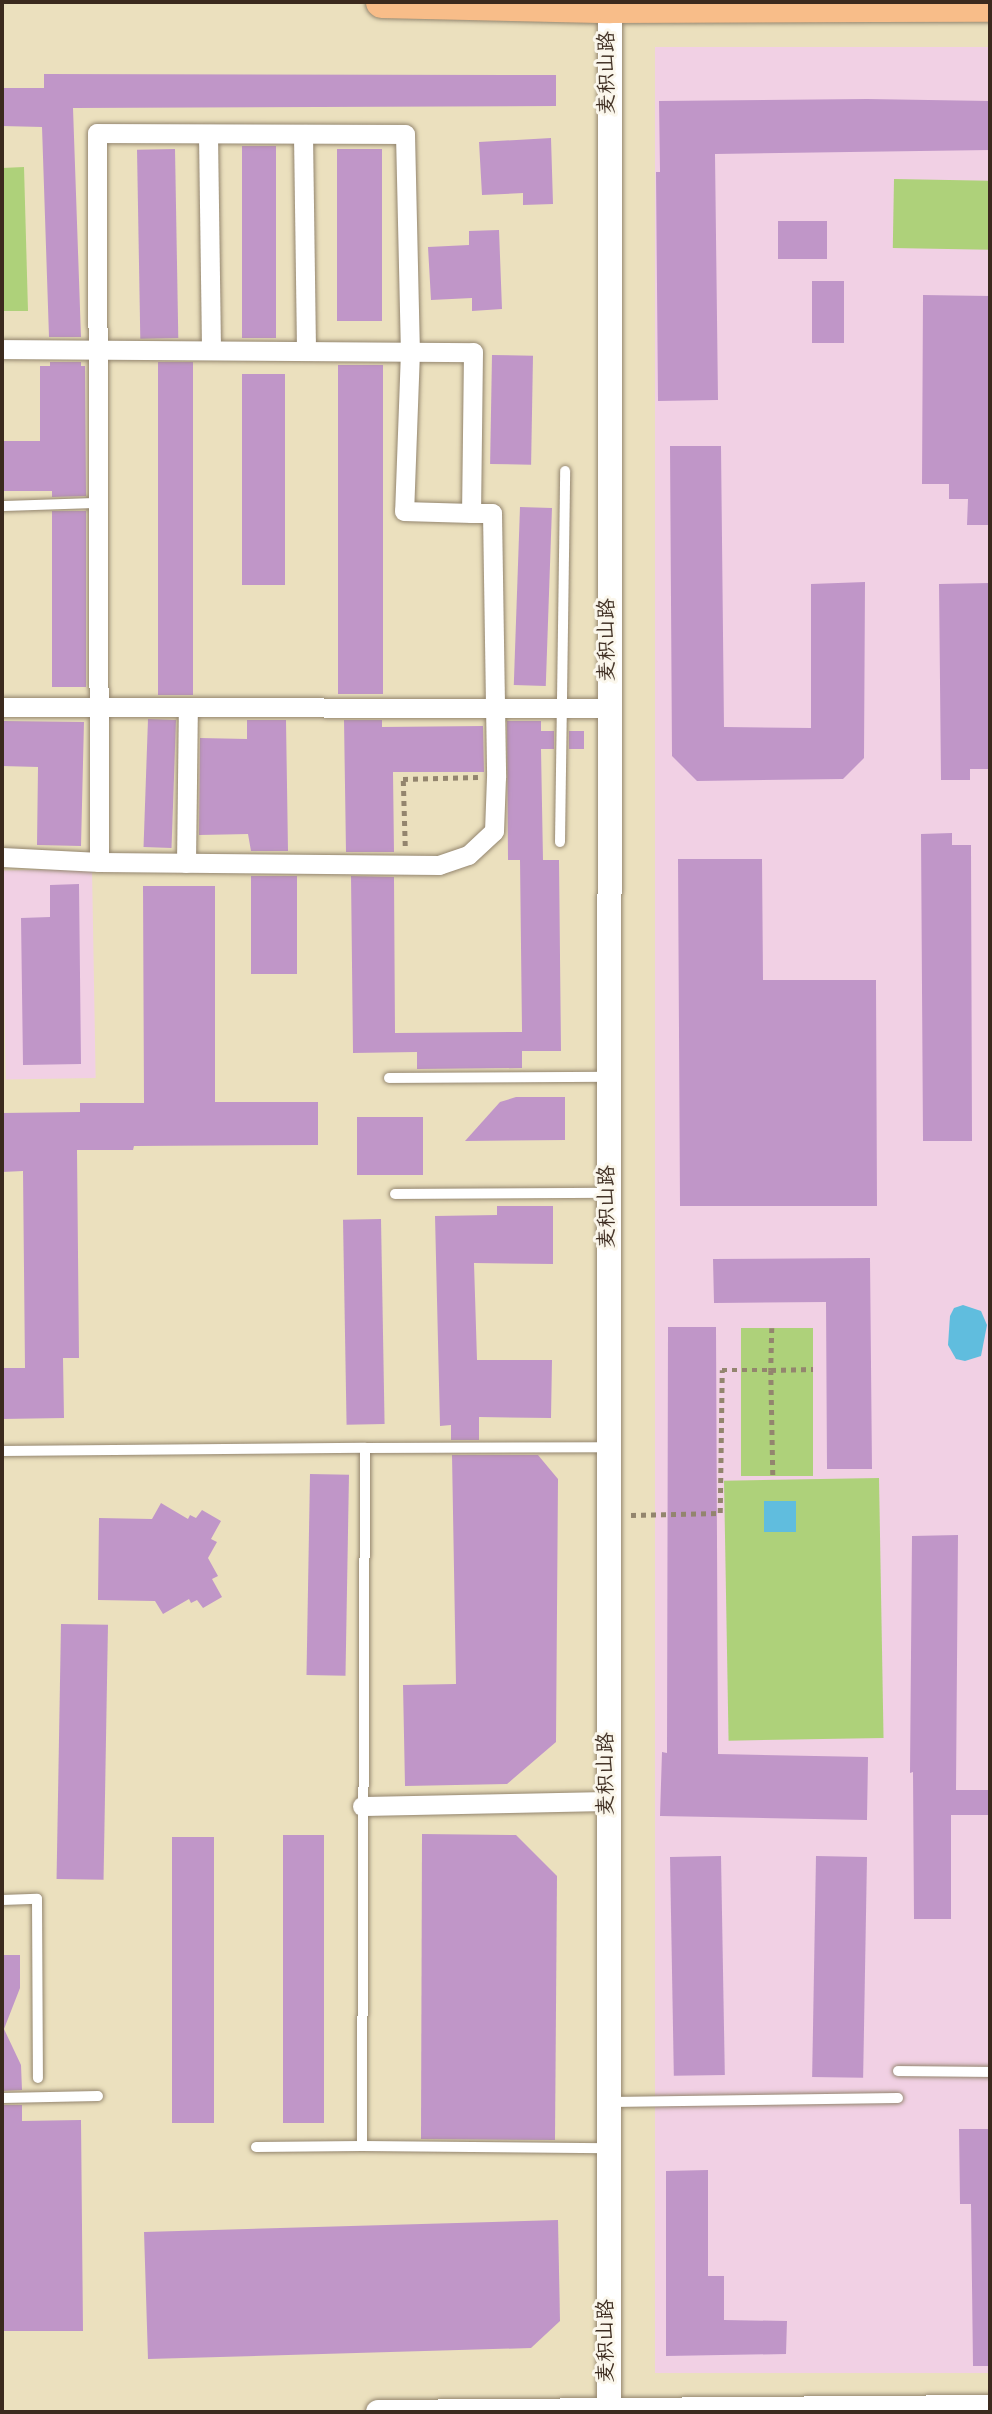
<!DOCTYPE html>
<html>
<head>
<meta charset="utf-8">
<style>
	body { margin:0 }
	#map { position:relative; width:992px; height:2414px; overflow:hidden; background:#ebe0be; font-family:"Gochi Hand","LXGW WenKai TC",sans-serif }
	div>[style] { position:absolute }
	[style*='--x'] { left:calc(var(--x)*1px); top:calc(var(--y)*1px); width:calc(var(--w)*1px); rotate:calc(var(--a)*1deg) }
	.built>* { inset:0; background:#f1d0e4; transform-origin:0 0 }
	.green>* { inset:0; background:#aed17a; transform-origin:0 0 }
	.water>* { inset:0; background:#60bdde; transform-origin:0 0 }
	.building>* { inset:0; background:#c096c8; transform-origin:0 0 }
	.path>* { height:4.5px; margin-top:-2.25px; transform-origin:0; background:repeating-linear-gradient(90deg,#93856e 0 5px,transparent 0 10px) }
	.roads { filter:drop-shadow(0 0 2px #93856e) drop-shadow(0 0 2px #93856e) }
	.service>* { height:10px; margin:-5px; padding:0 5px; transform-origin:5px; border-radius:5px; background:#fff }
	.minor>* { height:19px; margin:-9.5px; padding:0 9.5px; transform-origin:9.5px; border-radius:9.5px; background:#fff }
	.tertiary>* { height:24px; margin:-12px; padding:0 12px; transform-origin:12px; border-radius:12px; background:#fff }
	.primary>* { height:32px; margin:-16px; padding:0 16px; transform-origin:16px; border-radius:16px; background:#f8bd89 }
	span { translate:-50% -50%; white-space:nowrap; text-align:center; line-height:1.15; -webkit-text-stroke:6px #fbf7ec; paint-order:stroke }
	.street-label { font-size:21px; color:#3b2a1e }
	.frame { position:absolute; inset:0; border:4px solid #3b2a1e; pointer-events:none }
</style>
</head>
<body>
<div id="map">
	<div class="built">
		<div style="left:655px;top:47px;width:335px;height:2326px"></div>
		<div style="left:92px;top:869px;width:209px;height:90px;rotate:89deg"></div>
	</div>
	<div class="green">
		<div style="clip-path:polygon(24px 167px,28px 311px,2px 311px,2px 168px)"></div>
		<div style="left:894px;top:179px;width:96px;height:69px;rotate:1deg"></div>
		<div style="left:741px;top:1328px;width:72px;height:148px"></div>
		<div style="left:879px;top:1478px;width:260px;height:155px;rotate:89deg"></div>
	</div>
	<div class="water">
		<div style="clip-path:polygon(963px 1305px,981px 1311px,987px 1325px,981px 1356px,965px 1361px,956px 1359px,948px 1345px,950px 1316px,954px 1308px)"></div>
		<div style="left:796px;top:1501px;width:31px;height:32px;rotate:90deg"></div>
	</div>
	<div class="building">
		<div style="clip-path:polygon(44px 74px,556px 75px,556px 106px,73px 108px,81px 337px,49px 337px,42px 127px,2px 126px,2px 88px,44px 88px)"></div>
		<div style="clip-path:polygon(867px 99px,990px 101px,990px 150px,715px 154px,718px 400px,658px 401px,656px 172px,660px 172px,659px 101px)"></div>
		<div style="clip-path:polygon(551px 138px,553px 204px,523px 205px,523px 193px,482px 195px,479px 142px)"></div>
		<div style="left:242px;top:146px;width:34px;height:192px"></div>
		<div style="left:175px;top:149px;width:189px;height:38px;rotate:89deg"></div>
		<div style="left:337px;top:149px;width:45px;height:172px"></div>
		<div style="left:827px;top:221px;width:38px;height:49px;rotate:90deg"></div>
		<div style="clip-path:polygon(499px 230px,502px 309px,472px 311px,472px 298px,431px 300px,428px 247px,469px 245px,469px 231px)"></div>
		<div style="left:812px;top:281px;width:32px;height:62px"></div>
		<div style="clip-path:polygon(923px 295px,990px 296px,990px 525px,967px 525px,968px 499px,949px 499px,949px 484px,922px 484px)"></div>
		<div style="left:492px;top:355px;width:41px;height:109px;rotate:1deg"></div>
		<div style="clip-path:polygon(50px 362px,81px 362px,81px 366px,85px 366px,86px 496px,52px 497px,52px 491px,2px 491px,2px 441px,40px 441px,40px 366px,50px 366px)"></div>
		<div style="left:158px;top:362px;width:35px;height:333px"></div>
		<div style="left:338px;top:365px;width:45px;height:329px"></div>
		<div style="left:242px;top:374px;width:43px;height:211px"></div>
		<div style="clip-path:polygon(670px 446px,721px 446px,724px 727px,811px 728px,811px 584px,865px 582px,864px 758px,843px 779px,697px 781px,672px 756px)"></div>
		<div style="left:520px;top:507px;width:32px;height:178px;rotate:2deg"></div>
		<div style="left:86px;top:511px;width:176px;height:34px;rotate:90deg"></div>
		<div style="clip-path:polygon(990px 583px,990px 769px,970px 769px,970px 780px,941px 780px,939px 584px)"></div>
		<div style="left:148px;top:719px;width:28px;height:128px;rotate:2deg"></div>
		<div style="clip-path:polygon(247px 720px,286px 720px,288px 851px,251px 851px,248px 834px,199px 835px,200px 738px,247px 739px)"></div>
		<div style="clip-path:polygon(344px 720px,382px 720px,382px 727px,483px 726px,484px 772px,393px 772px,394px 852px,346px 852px)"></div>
		<div style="clip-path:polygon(2px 721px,84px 722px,81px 846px,37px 845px,38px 767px,2px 766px)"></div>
		<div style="clip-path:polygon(507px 721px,541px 721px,541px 731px,554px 731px,554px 749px,541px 749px,543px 860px,559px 860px,561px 1051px,522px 1051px,522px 1068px,417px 1069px,417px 1052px,353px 1053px,351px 876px,394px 877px,395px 1033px,522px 1032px,520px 860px,508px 860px)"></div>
		<div style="left:569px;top:731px;width:15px;height:18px"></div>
		<div style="clip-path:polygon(952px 833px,952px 845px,971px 845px,972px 1141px,923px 1141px,921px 834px)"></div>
		<div style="clip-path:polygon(678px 859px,762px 859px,763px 980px,876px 980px,877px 1206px,680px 1206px)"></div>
		<div style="left:251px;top:876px;width:46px;height:98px"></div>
		<div style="clip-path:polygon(79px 884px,81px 1064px,23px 1065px,21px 918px,50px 917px,50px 885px)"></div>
		<div style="clip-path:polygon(143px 886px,215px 886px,215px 1102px,318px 1102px,318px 1145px,134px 1146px,133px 1150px,77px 1150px,79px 1358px,63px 1358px,64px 1418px,2px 1419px,2px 1368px,25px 1368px,23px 1171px,2px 1172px,2px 1113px,80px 1112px,80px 1103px,144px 1103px)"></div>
		<div style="clip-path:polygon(516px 1097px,565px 1097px,565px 1140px,465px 1141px,500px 1102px)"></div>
		<div style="left:357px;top:1117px;width:66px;height:58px"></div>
		<div style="clip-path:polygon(497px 1206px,553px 1206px,553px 1264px,474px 1263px,477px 1360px,552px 1360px,551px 1418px,479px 1417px,479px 1440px,451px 1440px,451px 1425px,440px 1426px,435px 1216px,497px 1215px)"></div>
		<div style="left:381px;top:1219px;width:205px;height:38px;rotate:89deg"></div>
		<div style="clip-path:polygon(870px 1258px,872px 1469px,827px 1469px,826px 1302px,714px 1303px,713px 1259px)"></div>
		<div style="clip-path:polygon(668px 1327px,716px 1327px,718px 1754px,868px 1757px,867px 1820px,660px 1816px,662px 1752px,667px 1753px)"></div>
		<div style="clip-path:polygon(452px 1455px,538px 1455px,558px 1479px,556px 1742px,507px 1784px,405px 1786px,403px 1685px,456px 1684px)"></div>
		<div style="left:310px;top:1474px;width:39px;height:201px;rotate:1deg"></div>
		<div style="clip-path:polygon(161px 1503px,188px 1519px,190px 1515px,196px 1518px,202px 1510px,221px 1521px,211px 1539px,217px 1542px,208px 1558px,218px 1576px,212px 1579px,222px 1597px,203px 1608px,197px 1600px,191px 1603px,189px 1599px,163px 1614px,155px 1601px,98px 1600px,99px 1518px,152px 1519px)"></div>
		<div style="clip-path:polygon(958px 1535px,956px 1790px,990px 1790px,990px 1815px,951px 1815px,951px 1919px,914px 1919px,913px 1772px,910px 1773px,912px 1536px)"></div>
		<div style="left:61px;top:1624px;width:47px;height:255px;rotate:1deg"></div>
		<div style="clip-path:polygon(422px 1834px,516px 1835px,557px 1876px,555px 2140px,421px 2139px)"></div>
		<div style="left:283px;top:1835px;width:41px;height:288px"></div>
		<div style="left:172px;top:1837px;width:42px;height:286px"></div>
		<div style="left:721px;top:1856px;width:219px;height:51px;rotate:89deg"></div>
		<div style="left:816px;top:1856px;width:51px;height:221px;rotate:1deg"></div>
		<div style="clip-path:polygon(2px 1955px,20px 1955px,20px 1988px,4px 2029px,21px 2065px,22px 2090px,2px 2091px)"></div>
		<div style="clip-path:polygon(2px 2105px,22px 2105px,22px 2121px,81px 2120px,83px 2331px,2px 2331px)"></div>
		<div style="clip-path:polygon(959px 2129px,990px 2129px,990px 2366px,973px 2366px,971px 2204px,960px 2204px)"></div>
		<div style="clip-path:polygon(708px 2170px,708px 2276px,724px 2276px,724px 2320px,787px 2321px,786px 2354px,666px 2356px,666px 2171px)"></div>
		<div style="clip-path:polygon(558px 2220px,560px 2321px,531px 2348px,148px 2359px,144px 2232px)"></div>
	</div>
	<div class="path">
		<div style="--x:405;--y:846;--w:67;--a:-91.7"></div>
		<div style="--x:403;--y:779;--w:75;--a:-1.5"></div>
		<div style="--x:772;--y:1328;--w:42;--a:91.4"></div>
		<div style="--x:771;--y:1370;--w:42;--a:-1.4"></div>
		<div style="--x:631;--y:1515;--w:89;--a:-1.3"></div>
		<div style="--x:720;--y:1513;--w:143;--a:-89.2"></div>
		<div style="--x:722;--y:1370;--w:49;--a:0"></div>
		<div style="--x:771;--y:1370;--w:106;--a:88.9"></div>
	</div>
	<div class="roads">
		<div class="service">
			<div style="--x:2;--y:506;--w:95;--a:-1.8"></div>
			<div style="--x:560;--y:842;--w:371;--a:-89.2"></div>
			<div style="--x:389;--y:1078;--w:220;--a:-0.3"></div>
			<div style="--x:395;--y:1194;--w:214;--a:-0.3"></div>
			<div style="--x:365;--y:1448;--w:244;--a:-0.2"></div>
			<div style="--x:2;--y:1451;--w:363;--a:-0.5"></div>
			<div style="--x:365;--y:1448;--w:698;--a:90.25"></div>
			<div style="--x:362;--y:2146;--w:247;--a:0.5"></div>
			<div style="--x:2;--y:1900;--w:35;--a:-2"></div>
			<div style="--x:37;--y:1899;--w:179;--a:89.7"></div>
			<div style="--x:898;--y:2071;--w:92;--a:0.6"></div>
			<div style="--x:2;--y:2098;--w:96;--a:-1.2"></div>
			<div style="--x:611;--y:2102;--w:287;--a:-0.8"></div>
			<div style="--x:256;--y:2147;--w:106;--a:-0.5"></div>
		</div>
		<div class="minor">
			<div style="--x:208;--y:134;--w:216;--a:89.2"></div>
			<div style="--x:303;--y:134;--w:217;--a:89.2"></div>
			<div style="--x:2;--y:349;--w:471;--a:0.4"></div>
			<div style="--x:473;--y:352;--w:161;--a:90.7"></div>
			<div style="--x:471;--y:513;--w:21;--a:0"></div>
			<div style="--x:492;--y:513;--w:264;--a:89.1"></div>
			<div style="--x:496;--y:777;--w:54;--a:92.1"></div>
			<div style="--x:494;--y:831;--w:35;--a:137"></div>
			<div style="--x:468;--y:855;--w:31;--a:161"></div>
			<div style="--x:439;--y:865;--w:340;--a:-179.5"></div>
			<div style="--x:99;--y:862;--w:97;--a:-177"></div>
			<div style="--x:2;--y:707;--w:608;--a:0.09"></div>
			<div style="--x:99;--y:862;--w:729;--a:-90.16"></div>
			<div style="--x:97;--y:133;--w:308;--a:0.2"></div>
			<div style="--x:405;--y:134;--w:217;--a:88.7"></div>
			<div style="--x:410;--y:351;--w:160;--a:92.1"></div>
			<div style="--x:404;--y:511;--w:67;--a:1.7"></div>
			<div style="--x:186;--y:863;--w:156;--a:-89.3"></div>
			<div style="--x:362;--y:1806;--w:247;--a:-1.2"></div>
		</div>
		<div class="tertiary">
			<div style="--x:378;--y:2412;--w:612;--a:-0.47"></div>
			<div style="--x:609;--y:2412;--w:2410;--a:-89.98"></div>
		</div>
		<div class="primary">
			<div style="--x:382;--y:2;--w:228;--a:1.3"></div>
			<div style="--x:610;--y:7;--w:380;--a:-0.2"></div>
		</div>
	</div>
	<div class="street-label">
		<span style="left:610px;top:73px;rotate:-90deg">麦积山路</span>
		<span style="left:610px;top:640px;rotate:-90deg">麦积山路</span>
		<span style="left:610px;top:1207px;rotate:-90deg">麦积山路</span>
		<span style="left:609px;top:1774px;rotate:-90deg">麦积山路</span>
		<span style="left:609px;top:2341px;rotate:-90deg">麦积山路</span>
	</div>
	<div class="frame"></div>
</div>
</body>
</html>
